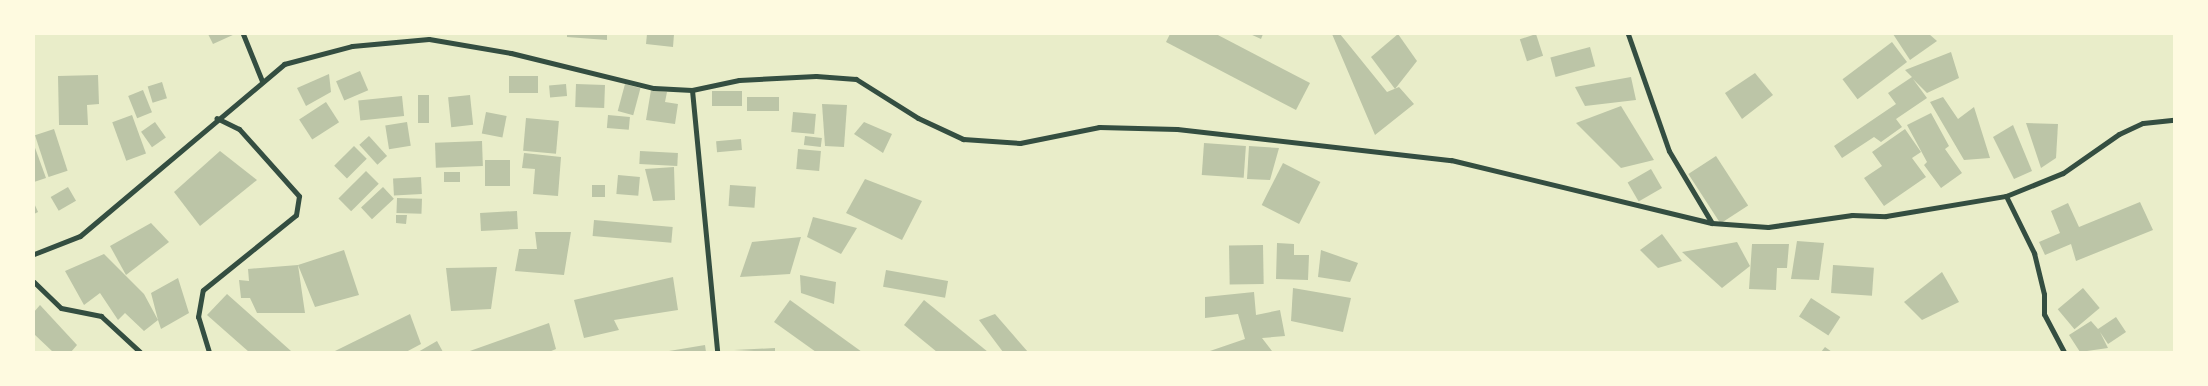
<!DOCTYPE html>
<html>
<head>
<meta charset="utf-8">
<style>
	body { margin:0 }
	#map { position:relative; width:2208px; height:386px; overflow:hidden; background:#e9edc9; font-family:Raleway,sans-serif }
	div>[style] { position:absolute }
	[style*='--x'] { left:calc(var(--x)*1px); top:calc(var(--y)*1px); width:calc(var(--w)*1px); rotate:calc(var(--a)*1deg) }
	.building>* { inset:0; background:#bcc5a7; transform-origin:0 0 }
	.minor>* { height:5px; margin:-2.5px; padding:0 2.5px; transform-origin:2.5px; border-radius:2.5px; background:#344e41 }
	span { translate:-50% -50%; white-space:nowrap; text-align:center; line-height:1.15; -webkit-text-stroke:5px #fefae0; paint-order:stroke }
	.frame { position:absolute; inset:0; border:35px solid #fefae0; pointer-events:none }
</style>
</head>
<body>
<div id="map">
	<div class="building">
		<div style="clip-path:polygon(208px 34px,235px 34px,213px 44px)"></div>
		<div style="clip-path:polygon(567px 34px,607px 34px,607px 40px,567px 37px)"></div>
		<div style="clip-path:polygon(647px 34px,674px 34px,673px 47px,646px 44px)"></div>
		<div style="clip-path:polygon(1170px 34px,1216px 34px,1310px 83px,1296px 110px,1166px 42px)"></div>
		<div style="clip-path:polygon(1250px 34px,1263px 34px,1261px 39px)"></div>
		<div style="clip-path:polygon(1332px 34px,1340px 34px,1387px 92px,1399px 87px,1414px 104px,1375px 135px)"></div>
		<div style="clip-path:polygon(1398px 34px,1417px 61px,1395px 89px,1371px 57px)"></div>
		<div style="left:1536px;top:34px;width:23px;height:17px;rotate:72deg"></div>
		<div style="clip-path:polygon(1893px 34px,1929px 34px,1937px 41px,1910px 60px)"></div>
		<div style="left:1892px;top:42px;width:25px;height:62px;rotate:53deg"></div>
		<div style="left:1590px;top:47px;width:20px;height:41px;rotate:75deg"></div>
		<div style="clip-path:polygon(1951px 52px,1959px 78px,1927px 93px,1913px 79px,1927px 98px,1896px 119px,1902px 127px,1881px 142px,1874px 137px,1842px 158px,1834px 146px,1896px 104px,1888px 93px,1912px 77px,1905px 70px)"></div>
		<div style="left:360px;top:71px;width:21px;height:26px;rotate:67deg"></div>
		<div style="clip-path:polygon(1755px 73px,1773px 95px,1742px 119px,1725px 93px)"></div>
		<div style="clip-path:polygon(329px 74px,331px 92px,306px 106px,297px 88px)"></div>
		<div style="clip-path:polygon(98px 75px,99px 104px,87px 105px,88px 125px,59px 125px,58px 76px)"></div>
		<div style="left:509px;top:76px;width:29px;height:17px"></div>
		<div style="clip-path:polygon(1631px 77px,1636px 100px,1585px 106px,1575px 87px)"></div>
		<div style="left:162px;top:82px;width:17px;height:15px;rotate:73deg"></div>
		<div style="left:566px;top:84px;width:12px;height:17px;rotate:85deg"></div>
		<div style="left:576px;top:84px;width:29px;height:23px;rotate:2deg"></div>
		<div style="left:625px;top:84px;width:16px;height:28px;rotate:15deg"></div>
		<div style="left:143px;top:90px;width:24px;height:16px;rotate:68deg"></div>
		<div style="clip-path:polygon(651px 90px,667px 92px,665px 102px,678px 104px,675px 124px,646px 120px)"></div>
		<div style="left:712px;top:91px;width:30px;height:15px"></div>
		<div style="left:418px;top:95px;width:11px;height:28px"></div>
		<div style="left:470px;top:95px;width:30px;height:22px;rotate:84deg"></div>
		<div style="left:402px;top:96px;width:20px;height:44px;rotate:84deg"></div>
		<div style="left:747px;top:97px;width:32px;height:14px"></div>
		<div style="clip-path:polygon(1943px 97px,1958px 119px,1974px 107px,1990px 158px,1964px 160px,1930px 102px)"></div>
		<div style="left:326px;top:102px;width:24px;height:32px;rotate:57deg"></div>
		<div style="clip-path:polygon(822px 104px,847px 105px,844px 147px,825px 146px)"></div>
		<div style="clip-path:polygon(1621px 106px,1654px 160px,1621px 168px,1576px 123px)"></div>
		<div style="left:486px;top:112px;width:21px;height:22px;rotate:11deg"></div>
		<div style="left:793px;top:112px;width:23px;height:20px;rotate:5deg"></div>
		<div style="clip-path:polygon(1931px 113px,1949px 146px,1945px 149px,1962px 173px,1941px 188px,1924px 165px,1927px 162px,1907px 125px)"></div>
		<div style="left:132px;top:115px;width:41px;height:21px;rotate:70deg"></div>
		<div style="left:608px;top:115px;width:22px;height:13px;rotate:5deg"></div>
		<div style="left:526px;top:118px;width:33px;height:33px;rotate:5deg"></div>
		<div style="left:155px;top:122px;width:19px;height:17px;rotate:55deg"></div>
		<div style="left:407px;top:122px;width:24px;height:22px;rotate:81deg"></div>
		<div style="clip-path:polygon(864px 122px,892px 134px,883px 153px,854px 134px)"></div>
		<div style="clip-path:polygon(2026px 123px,2058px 124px,2056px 158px,2041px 168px)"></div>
		<div style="clip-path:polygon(2013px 125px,2032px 171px,2014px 179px,1993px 137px)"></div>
		<div style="left:54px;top:129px;width:44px;height:20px;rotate:72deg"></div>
		<div style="clip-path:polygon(1905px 129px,1921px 152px,1912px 158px,1926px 177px,1884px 206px,1864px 178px,1882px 166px,1872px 152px)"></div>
		<div style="left:369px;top:136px;width:27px;height:13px;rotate:48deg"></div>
		<div style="left:805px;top:136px;width:17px;height:9px;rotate:7deg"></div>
		<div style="left:741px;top:139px;width:11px;height:25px;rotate:85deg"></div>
		<div style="left:482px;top:141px;width:25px;height:47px;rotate:88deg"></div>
		<div style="left:1204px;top:143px;width:42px;height:32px;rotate:4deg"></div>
		<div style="clip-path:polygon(34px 145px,46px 178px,34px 182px)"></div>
		<div style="left:354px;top:146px;width:18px;height:28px;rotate:45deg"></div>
		<div style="clip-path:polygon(1249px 146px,1279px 148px,1270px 180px,1247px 179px)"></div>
		<div style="left:798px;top:149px;width:23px;height:20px;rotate:5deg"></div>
		<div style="clip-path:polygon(220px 151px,257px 180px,200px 226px,174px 192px)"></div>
		<div style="left:640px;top:151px;width:38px;height:13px;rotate:3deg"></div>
		<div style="clip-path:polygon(524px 153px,561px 157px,558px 196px,533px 194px,535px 169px,522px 168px)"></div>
		<div style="left:1716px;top:156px;width:59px;height:33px;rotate:57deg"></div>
		<div style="left:485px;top:160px;width:25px;height:26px"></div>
		<div style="left:1283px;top:163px;width:42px;height:47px;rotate:27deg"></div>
		<div style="clip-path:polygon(674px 167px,675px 200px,653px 201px,645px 169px)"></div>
		<div style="left:1651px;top:169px;width:22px;height:27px;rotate:60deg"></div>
		<div style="left:366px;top:171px;width:18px;height:39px;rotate:45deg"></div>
		<div style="left:444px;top:172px;width:16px;height:10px"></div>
		<div style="left:618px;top:175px;width:22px;height:19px;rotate:5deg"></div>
		<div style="left:421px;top:177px;width:17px;height:28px;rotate:87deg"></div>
		<div style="clip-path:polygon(865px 179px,922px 201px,902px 240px,846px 213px)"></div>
		<div style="left:592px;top:185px;width:13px;height:12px"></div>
		<div style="left:730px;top:185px;width:26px;height:21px;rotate:4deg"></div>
		<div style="left:68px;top:187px;width:16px;height:20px;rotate:60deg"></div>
		<div style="left:383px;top:187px;width:16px;height:30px;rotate:47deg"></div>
		<div style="left:397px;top:198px;width:25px;height:15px;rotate:2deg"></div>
		<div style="clip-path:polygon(2140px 202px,2153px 230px,2076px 261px,2071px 244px,2045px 255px,2039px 242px,2060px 233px,2051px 211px,2068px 203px,2079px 227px)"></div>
		<div style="clip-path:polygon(34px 203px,38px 212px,34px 214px)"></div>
		<div style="left:517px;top:211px;width:18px;height:37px;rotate:87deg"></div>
		<div style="clip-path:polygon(396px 215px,407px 215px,406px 224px,396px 223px)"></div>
		<div style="clip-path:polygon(813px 217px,857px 228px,841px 254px,807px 237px)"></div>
		<div style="left:594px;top:220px;width:79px;height:16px;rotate:5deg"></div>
		<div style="clip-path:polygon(151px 223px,169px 242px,126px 275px,110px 246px)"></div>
		<div style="clip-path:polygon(535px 232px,571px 232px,564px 275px,515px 271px,519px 249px,537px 249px)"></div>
		<div style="clip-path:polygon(1662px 234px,1682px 261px,1658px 268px,1640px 250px)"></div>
		<div style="clip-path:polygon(801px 237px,790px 274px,740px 277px,752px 242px)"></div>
		<div style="clip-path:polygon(1797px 241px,1824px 243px,1819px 280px,1791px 279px)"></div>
		<div style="clip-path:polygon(1737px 242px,1750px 266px,1722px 288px,1682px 252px)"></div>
		<div style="clip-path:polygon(1277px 243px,1294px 244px,1294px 255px,1309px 255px,1308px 280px,1276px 279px)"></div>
		<div style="clip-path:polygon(1752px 244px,1789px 244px,1787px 268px,1777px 268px,1776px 290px,1749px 289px)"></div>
		<div style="left:1263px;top:245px;width:39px;height:34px;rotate:89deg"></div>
		<div style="clip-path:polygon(344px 250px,359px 295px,315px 307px,298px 265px,305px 313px,257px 313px,250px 298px,241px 298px,239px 280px,249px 281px,248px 269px,298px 265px)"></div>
		<div style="clip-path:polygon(1321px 250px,1358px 263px,1350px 282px,1318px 277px)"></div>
		<div style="clip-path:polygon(104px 254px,144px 294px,158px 320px,151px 293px,178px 278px,189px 313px,161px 329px,158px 320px,144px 331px,125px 313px,118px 320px,100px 293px,84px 305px,65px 271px)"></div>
		<div style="left:1833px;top:265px;width:41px;height:28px;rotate:4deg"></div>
		<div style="clip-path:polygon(497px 267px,491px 309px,451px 311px,446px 268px)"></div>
		<div style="left:886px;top:270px;width:63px;height:17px;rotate:10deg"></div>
		<div style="clip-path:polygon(1942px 272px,1959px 302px,1922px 320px,1904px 302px)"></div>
		<div style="clip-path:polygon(800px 275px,836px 282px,834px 304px,801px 293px)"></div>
		<div style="clip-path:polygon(673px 277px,678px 310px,614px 320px,619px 330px,584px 338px,574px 300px)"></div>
		<div style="clip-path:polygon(1293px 288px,1351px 298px,1343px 332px,1291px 321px)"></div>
		<div style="left:2083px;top:288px;width:26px;height:33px;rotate:50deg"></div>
		<div style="clip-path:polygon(1254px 292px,1256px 315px,1280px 310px,1285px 336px,1262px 338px,1272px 351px,1267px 352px,1207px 352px,1245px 339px,1238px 314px,1205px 318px,1205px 297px)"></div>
		<div style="clip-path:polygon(227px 294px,291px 351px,249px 352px,207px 315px)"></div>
		<div style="left:1811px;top:298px;width:35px;height:22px;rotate:33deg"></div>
		<div style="clip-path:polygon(790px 300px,862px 352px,816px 352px,774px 322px)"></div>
		<div style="clip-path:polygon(924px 300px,988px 352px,937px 352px,904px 325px)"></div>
		<div style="clip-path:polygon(40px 305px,77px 345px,71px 352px,53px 352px,34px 334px,34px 312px)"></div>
		<div style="clip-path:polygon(410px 314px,421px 344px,406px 352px,333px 352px)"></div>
		<div style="clip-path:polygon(995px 314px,1028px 352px,1003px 352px,979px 320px)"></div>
		<div style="clip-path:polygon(2116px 317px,2126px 332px,2108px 344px,2100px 332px,2108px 348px,2080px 352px,2069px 335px,2091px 321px,2098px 329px)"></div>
		<div style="clip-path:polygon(549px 323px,556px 349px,549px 352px,467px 352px)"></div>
		<div style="clip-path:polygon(437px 341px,443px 352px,418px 352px)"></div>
		<div style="clip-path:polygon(705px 345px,706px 352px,669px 352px,669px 351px)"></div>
		<div style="clip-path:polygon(1825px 347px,1832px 352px,1821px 352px)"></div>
		<div style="clip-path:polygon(775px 348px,775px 352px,734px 350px)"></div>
	</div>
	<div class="minor">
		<div style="--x:243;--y:34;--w:51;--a:68"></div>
		<div style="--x:1628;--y:34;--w:124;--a:70.7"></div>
		<div style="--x:1669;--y:151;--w:84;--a:59.2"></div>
		<div style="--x:1712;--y:223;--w:56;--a:4.1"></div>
		<div style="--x:1768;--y:227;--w:85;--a:-8.1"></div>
		<div style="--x:1852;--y:215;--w:34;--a:2"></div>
		<div style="--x:1886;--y:216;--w:122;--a:-9.5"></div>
		<div style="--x:2006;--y:196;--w:61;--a:-22"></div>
		<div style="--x:2063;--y:173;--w:68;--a:-34.9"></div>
		<div style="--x:2119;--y:134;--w:26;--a:-25"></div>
		<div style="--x:2143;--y:123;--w:31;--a:-6"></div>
		<div style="--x:692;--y:90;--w:263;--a:84.5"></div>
		<div style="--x:2006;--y:196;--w:64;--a:63.8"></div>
		<div style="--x:2034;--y:253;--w:42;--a:76.3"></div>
		<div style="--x:2044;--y:294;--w:20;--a:90"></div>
		<div style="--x:2044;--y:314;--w:43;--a:62.2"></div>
		<div style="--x:34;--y:254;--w:49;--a:-21.4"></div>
		<div style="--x:80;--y:236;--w:267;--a:-40.1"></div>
		<div style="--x:284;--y:64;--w:70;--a:-14.8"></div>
		<div style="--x:352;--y:46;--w:77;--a:-5.2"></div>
		<div style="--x:429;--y:39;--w:83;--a:9.7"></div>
		<div style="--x:511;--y:53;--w:147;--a:13.8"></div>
		<div style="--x:654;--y:88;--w:38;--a:3"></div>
		<div style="--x:692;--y:90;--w:48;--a:-12"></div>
		<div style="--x:739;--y:80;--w:77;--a:-3"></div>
		<div style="--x:816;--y:76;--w:40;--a:4.3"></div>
		<div style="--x:856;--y:79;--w:73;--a:32.2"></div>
		<div style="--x:918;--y:118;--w:50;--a:25"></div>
		<div style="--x:963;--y:139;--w:57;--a:4"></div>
		<div style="--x:1020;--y:143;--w:81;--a:-11.4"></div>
		<div style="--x:1099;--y:127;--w:78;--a:1.5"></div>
		<div style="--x:1177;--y:129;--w:276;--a:6.5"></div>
		<div style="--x:1451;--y:160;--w:268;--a:13.6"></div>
		<div style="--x:34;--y:282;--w:37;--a:44"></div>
		<div style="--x:61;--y:308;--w:41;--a:11.3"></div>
		<div style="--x:101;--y:316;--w:53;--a:42.7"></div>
		<div style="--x:209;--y:352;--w:37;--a:-107"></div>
		<div style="--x:198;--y:317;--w:27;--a:-80"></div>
		<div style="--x:203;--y:290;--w:119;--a:-38.9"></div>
		<div style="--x:296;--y:215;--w:19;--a:-81"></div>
		<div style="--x:299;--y:196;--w:90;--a:-131.8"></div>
		<div style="--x:239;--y:129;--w:25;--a:-154"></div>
	</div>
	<div class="frame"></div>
</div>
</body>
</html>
